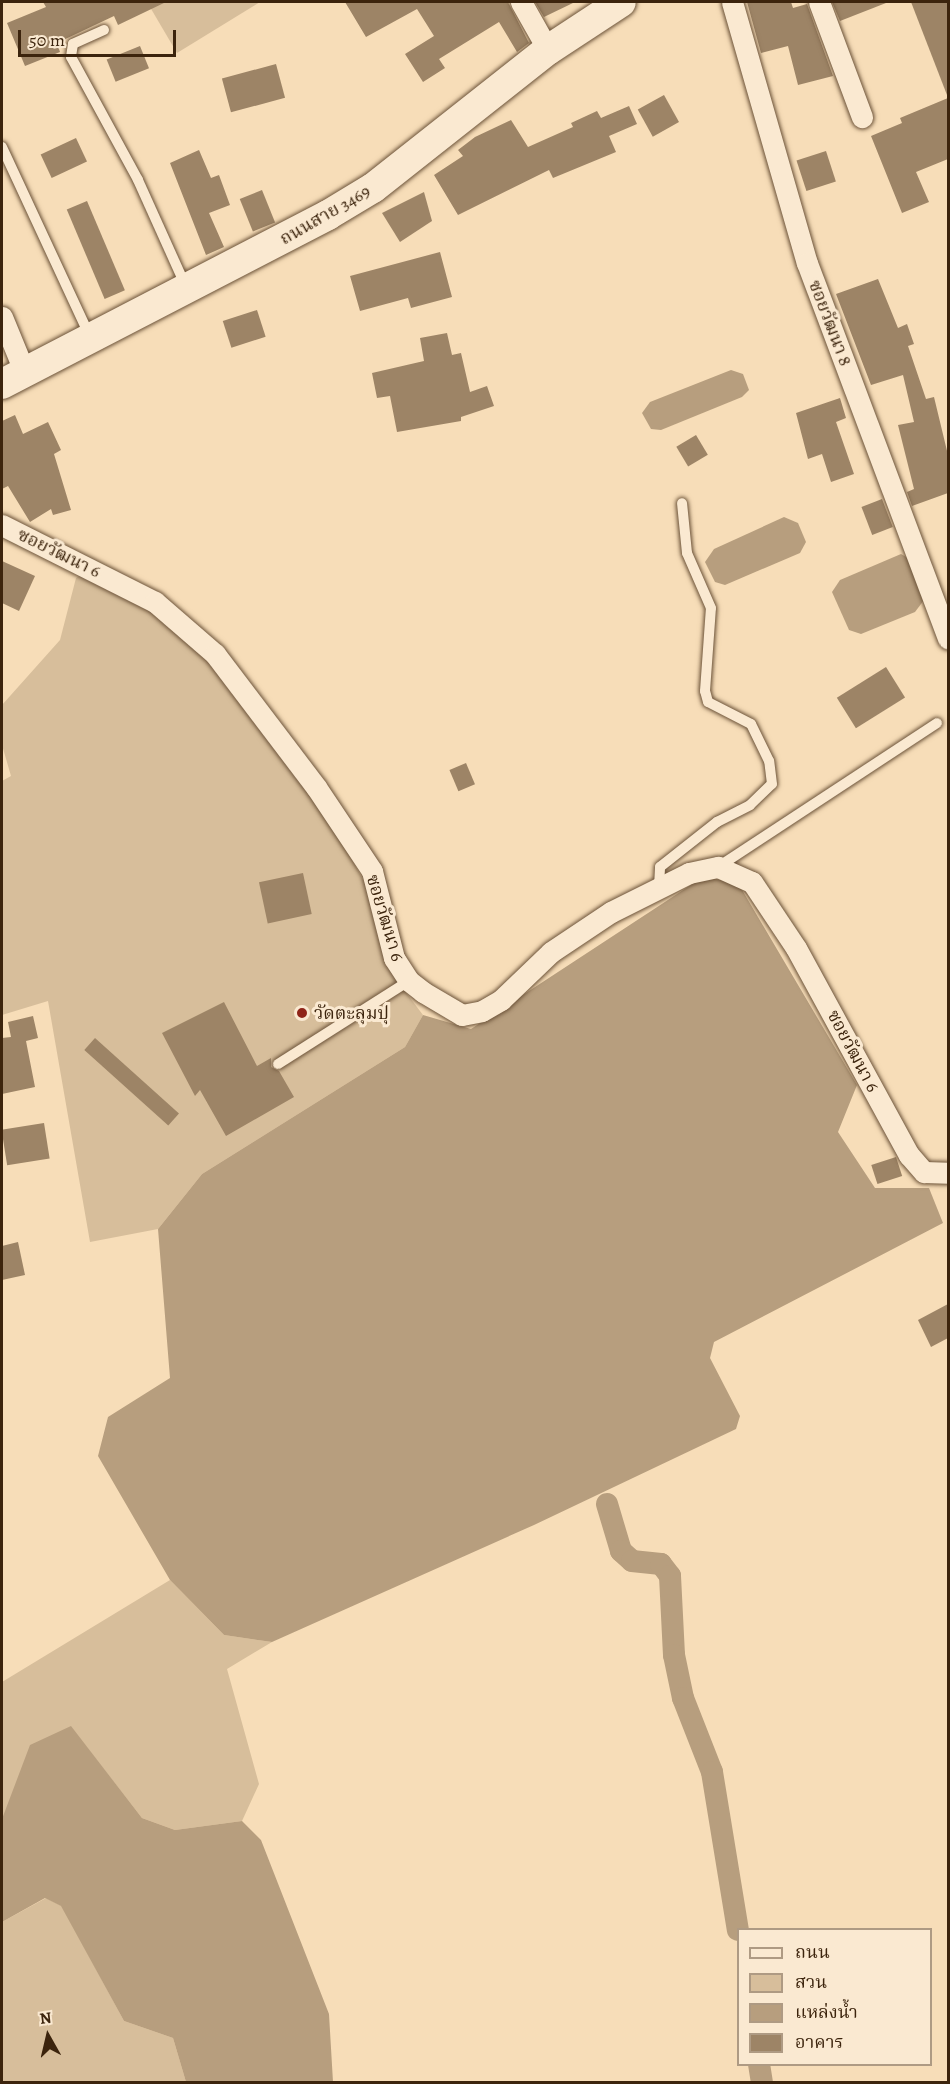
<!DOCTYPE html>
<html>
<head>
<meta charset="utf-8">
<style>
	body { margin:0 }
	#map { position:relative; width:950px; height:2084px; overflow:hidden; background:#f7ddb8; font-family:Alegreya,"Noto Serif Thai",serif }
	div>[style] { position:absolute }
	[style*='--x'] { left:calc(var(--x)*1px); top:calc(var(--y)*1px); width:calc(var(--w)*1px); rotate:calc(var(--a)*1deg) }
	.green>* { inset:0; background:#d7be9b }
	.water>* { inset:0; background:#b79e7e }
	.canal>* { height:22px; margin:-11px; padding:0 11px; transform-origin:11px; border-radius:11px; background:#b79e7e }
	.building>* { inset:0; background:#9d8466; transform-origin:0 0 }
	.roads { filter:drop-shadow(0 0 2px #6b5238) drop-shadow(0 0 2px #6b5238) }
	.lane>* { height:10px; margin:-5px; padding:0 5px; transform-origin:5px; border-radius:5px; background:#fae9d1 }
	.street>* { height:21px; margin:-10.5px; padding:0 10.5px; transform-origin:10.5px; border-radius:10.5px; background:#fae9d1 }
	.secondary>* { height:30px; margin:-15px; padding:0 15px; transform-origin:15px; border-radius:15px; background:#fae9d1 }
	.dots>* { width:16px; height:16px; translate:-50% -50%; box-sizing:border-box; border:3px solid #fae9d1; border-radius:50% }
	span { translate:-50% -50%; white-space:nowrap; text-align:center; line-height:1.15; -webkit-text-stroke:6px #fae9d1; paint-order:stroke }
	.street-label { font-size:18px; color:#3c240d }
	.poi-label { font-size:18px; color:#3c240d }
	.left { translate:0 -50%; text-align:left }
	.frame { position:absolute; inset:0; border:3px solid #3c240d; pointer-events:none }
	.legend { position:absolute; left:737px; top:1928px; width:195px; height:138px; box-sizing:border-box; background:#fae9d1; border:2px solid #ae9a83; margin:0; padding:8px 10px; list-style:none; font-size:18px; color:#3c240d }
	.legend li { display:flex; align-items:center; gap:12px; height:30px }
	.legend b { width:30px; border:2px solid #ae9a83 }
	.north { position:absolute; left:18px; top:2006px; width:60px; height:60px; -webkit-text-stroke:4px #fae9d1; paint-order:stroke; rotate:352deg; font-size:16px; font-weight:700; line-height:24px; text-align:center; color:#3c240d }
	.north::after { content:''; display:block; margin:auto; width:21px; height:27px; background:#3c240d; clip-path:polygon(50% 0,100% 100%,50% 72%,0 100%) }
	.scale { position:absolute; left:18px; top:30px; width:158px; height:27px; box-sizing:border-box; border:3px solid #3c240d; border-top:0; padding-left:8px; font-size:18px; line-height:21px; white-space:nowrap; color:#3c240d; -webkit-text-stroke:4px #fae9d1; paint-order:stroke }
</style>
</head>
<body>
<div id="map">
	<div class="green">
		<div style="clip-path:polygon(147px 2px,260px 2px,177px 53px)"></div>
		<div style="clip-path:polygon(87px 571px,149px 606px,215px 665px,318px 797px,369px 891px,395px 978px,423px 1015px,405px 1047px,202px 1174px,158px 1229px,90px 1242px,48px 1001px,2px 1015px,2px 781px,11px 776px,2px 745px,2px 705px,60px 640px,76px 578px)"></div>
		<div style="clip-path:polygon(170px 1580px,224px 1635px,272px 1642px,227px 1669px,259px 1784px,242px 1821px,175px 1830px,142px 1818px,71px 1727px,2px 1819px,2px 1682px)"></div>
		<div style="clip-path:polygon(46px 1898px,62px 1906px,124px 2021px,173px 2038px,186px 2082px,2px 2082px,2px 1922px)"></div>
	</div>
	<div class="water">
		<div style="clip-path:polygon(731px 370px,743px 374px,749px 390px,742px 397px,661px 430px,651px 429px,642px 413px,650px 402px)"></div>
		<div style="clip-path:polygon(784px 517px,798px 523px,806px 542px,800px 553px,725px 585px,715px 582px,705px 562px,714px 549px)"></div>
		<div style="clip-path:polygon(901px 554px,908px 558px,924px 600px,915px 612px,861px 634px,849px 630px,832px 592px,840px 580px)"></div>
		<div style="clip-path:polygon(703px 877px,738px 883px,857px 1085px,838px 1132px,875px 1188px,929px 1188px,943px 1223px,714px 1342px,710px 1358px,740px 1416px,736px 1429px,534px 1525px,272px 1642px,224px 1635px,170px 1580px,98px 1456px,108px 1417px,170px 1378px,158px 1229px,202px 1174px,405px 1047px,423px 1015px,471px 1029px)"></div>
		<div style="clip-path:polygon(71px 1726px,142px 1818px,175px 1830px,242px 1821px,261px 1840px,329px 2014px,333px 2082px,186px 2082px,173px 2038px,124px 2021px,61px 1906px,45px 1898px,2px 1922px,2px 1819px,30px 1745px)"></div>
	</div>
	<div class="canal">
		<div style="--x:607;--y:1504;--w:49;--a:73.4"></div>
		<div style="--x:621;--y:1551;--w:15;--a:42"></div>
		<div style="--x:632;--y:1561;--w:29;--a:6"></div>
		<div style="--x:661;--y:1564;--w:15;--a:53"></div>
		<div style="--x:670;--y:1576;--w:79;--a:87.1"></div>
		<div style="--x:674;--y:1655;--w:44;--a:78.2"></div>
		<div style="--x:683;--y:1698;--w:79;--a:68.6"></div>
		<div style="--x:712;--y:1772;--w:160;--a:80.7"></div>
		<div style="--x:759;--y:2064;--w:18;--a:81"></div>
	</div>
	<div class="building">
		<div style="clip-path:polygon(43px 2px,166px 2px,118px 25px,114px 16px,57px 43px,60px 52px,25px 66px,7px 23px,46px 7px)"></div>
		<div style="clip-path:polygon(345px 2px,508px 2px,529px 43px,517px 52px,499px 22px,439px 59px,445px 68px,423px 82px,405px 54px,434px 36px,417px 9px,366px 37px)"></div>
		<div style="clip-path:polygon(535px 2px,575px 2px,544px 17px)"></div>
		<div style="clip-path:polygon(747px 2px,791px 2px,793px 8px,807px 4px,833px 76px,798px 85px,788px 46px,761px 53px)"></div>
		<div style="clip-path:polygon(832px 2px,886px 2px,886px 3px,840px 21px)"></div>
		<div style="clip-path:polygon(911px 2px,948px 2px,948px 95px,947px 95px)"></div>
		<div style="left:140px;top:46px;width:24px;height:36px;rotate:68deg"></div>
		<div style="left:276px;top:64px;width:35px;height:56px;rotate:75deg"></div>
		<div style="left:664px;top:95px;width:31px;height:30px;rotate:61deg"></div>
		<div style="clip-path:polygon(948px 98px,948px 159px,916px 172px,929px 202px,902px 213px,871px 136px,902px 123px,900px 118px)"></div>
		<div style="clip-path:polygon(629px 106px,637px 124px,609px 136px,616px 152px,553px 178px,549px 170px,458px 215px,434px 175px,463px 156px,458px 150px,475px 137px,511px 120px,528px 147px,573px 127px,571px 123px,597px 111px,601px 118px)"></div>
		<div style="left:76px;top:138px;width:26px;height:39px;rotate:65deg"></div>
		<div style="clip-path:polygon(199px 150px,211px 178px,219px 175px,230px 205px,209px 213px,224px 247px,206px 255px,170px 163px)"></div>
		<div style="left:826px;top:151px;width:32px;height:31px;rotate:72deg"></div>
		<div style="left:262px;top:190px;width:35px;height:24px;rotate:68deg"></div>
		<div style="clip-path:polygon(424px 192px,432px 221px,400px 242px,382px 213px)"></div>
		<div style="left:87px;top:201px;width:97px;height:22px;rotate:67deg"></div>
		<div style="clip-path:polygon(440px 252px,452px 297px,411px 308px,408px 298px,360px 311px,350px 276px)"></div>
		<div style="clip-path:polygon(878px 279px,898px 328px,907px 324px,914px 344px,908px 346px,926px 399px,934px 397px,948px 455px,948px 493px,912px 506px,907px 492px,914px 489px,898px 425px,914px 422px,903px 375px,871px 385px,836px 294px)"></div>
		<div style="left:257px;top:310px;width:28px;height:36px;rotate:72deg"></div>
		<div style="clip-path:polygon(447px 333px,452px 355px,461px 353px,470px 392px,487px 386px,494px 406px,461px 417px,461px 421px,397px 432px,390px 396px,377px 398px,372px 373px,424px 361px,420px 338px)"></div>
		<div style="clip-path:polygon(840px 398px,846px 418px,836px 422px,854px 474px,831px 482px,822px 454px,808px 459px,796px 413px)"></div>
		<div style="clip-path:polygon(15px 415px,23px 434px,48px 422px,61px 450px,54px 454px,71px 510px,53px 515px,51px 509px,30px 522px,8px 486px,2px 489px,2px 421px)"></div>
		<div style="left:696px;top:435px;width:23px;height:23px;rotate:59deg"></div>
		<div style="left:882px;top:499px;width:30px;height:22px;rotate:69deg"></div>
		<div style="clip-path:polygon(2px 561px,35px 576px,19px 611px,2px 603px)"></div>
		<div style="left:886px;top:667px;width:36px;height:58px;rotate:58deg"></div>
		<div style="left:466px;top:763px;width:23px;height:18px;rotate:67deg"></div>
		<div style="left:303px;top:873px;width:42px;height:45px;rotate:78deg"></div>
		<div style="clip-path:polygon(224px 1002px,257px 1066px,271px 1058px,271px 1067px,279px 1071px,294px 1097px,226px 1136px,200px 1090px,195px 1096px,162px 1033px)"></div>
		<div style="clip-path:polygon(33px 1016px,38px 1038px,26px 1041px,35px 1087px,2px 1094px,2px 1038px,11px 1037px,8px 1022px)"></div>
		<div style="left:95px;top:1038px;width:113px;height:16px;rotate:42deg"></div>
		<div style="left:44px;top:1123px;width:36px;height:43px;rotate:81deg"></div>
		<div style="left:896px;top:1157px;width:20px;height:26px;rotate:72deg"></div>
		<div style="clip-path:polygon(18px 1242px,25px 1275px,2px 1280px,2px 1246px)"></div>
		<div style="clip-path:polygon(948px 1304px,948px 1338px,931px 1347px,918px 1320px)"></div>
	</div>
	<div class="roads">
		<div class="lane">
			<div style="--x:104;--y:30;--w:34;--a:156"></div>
			<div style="--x:73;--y:44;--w:13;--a:99"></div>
			<div style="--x:71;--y:57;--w:140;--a:61.4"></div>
			<div style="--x:138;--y:180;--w:117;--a:65.8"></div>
			<div style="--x:2;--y:147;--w:209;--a:65.1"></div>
			<div style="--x:718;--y:867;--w:262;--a:-33.3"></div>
			<div style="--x:659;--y:887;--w:20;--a:-87"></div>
			<div style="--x:660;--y:867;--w:73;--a:-38.3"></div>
			<div style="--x:717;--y:822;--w:37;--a:-27"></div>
			<div style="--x:750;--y:805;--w:30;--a:-44"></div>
			<div style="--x:772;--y:784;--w:23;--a:-97"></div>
			<div style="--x:769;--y:761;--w:41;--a:-115.9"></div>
			<div style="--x:751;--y:724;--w:48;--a:-152.9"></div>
			<div style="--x:708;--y:702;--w:11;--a:-105"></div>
			<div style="--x:705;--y:691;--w:83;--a:-85.9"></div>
			<div style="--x:711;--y:608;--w:60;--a:-113.6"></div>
			<div style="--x:687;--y:553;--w:50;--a:-95.7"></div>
			<div style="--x:278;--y:1064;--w:155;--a:-32.4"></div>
		</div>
		<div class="street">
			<div style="--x:521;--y:2;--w:55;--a:60.6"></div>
			<div style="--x:732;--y:2;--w:272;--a:74"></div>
			<div style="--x:807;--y:263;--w:401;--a:69.4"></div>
			<div style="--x:819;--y:2;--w:123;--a:69.5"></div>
			<div style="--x:2;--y:317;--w:61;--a:67.7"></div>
			<div style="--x:2;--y:525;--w:171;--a:26.7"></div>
			<div style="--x:155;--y:602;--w:79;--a:40.9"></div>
			<div style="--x:215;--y:654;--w:167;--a:52.8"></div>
			<div style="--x:316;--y:787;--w:101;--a:56.3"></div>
			<div style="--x:372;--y:871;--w:90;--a:75.8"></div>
			<div style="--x:394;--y:958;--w:27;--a:57"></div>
			<div style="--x:409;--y:981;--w:18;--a:38"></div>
			<div style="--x:423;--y:992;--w:45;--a:30.5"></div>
			<div style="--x:462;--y:1015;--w:20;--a:-11"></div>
			<div style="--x:482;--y:1011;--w:22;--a:-30"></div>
			<div style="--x:501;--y:1000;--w:69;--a:-43.8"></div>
			<div style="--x:551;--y:952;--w:72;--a:-33.7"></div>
			<div style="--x:611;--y:912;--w:87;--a:-26.6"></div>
			<div style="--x:689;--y:873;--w:30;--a:-12"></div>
			<div style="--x:718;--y:867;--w:37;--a:24"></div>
			<div style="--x:752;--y:882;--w:79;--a:56.3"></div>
			<div style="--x:796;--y:948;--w:236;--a:61.4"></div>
			<div style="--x:909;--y:1155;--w:23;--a:49"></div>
			<div style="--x:924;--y:1172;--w:24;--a:2"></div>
		</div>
		<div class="secondary">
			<div style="--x:2;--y:384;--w:367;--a:-27.4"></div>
			<div style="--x:328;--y:215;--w:52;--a:-31"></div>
			<div style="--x:373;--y:188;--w:223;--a:-38.3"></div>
			<div style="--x:548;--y:50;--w:87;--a:-33.3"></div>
		</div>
	</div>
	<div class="dots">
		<div style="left:302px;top:1013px;background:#8f2418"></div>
	</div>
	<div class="street-label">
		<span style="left:325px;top:215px;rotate:-30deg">ถนนสาย 3469</span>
		<span style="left:830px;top:323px;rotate:69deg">ซอยวัฒนา 8</span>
		<span style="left:59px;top:553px;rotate:26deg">ซอยวัฒนา 6</span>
		<span style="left:385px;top:918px;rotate:73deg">ซอยวัฒนา 6</span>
		<span style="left:853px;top:1051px;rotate:62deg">ซอยวัฒนา 6</span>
	</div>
	<div class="poi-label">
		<span class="left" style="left:314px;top:1013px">วัดตะลุมปุ</span>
	</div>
	<div class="frame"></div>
	<ul class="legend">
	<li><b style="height:8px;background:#fae9d1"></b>ถนน</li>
	<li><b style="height:16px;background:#d7be9b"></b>สวน</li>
	<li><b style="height:16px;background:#b79e7e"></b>แหล่งน้ำ</li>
	<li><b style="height:16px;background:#9d8466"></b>อาคาร</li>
	</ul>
	<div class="north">N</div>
	<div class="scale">50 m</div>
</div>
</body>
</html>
